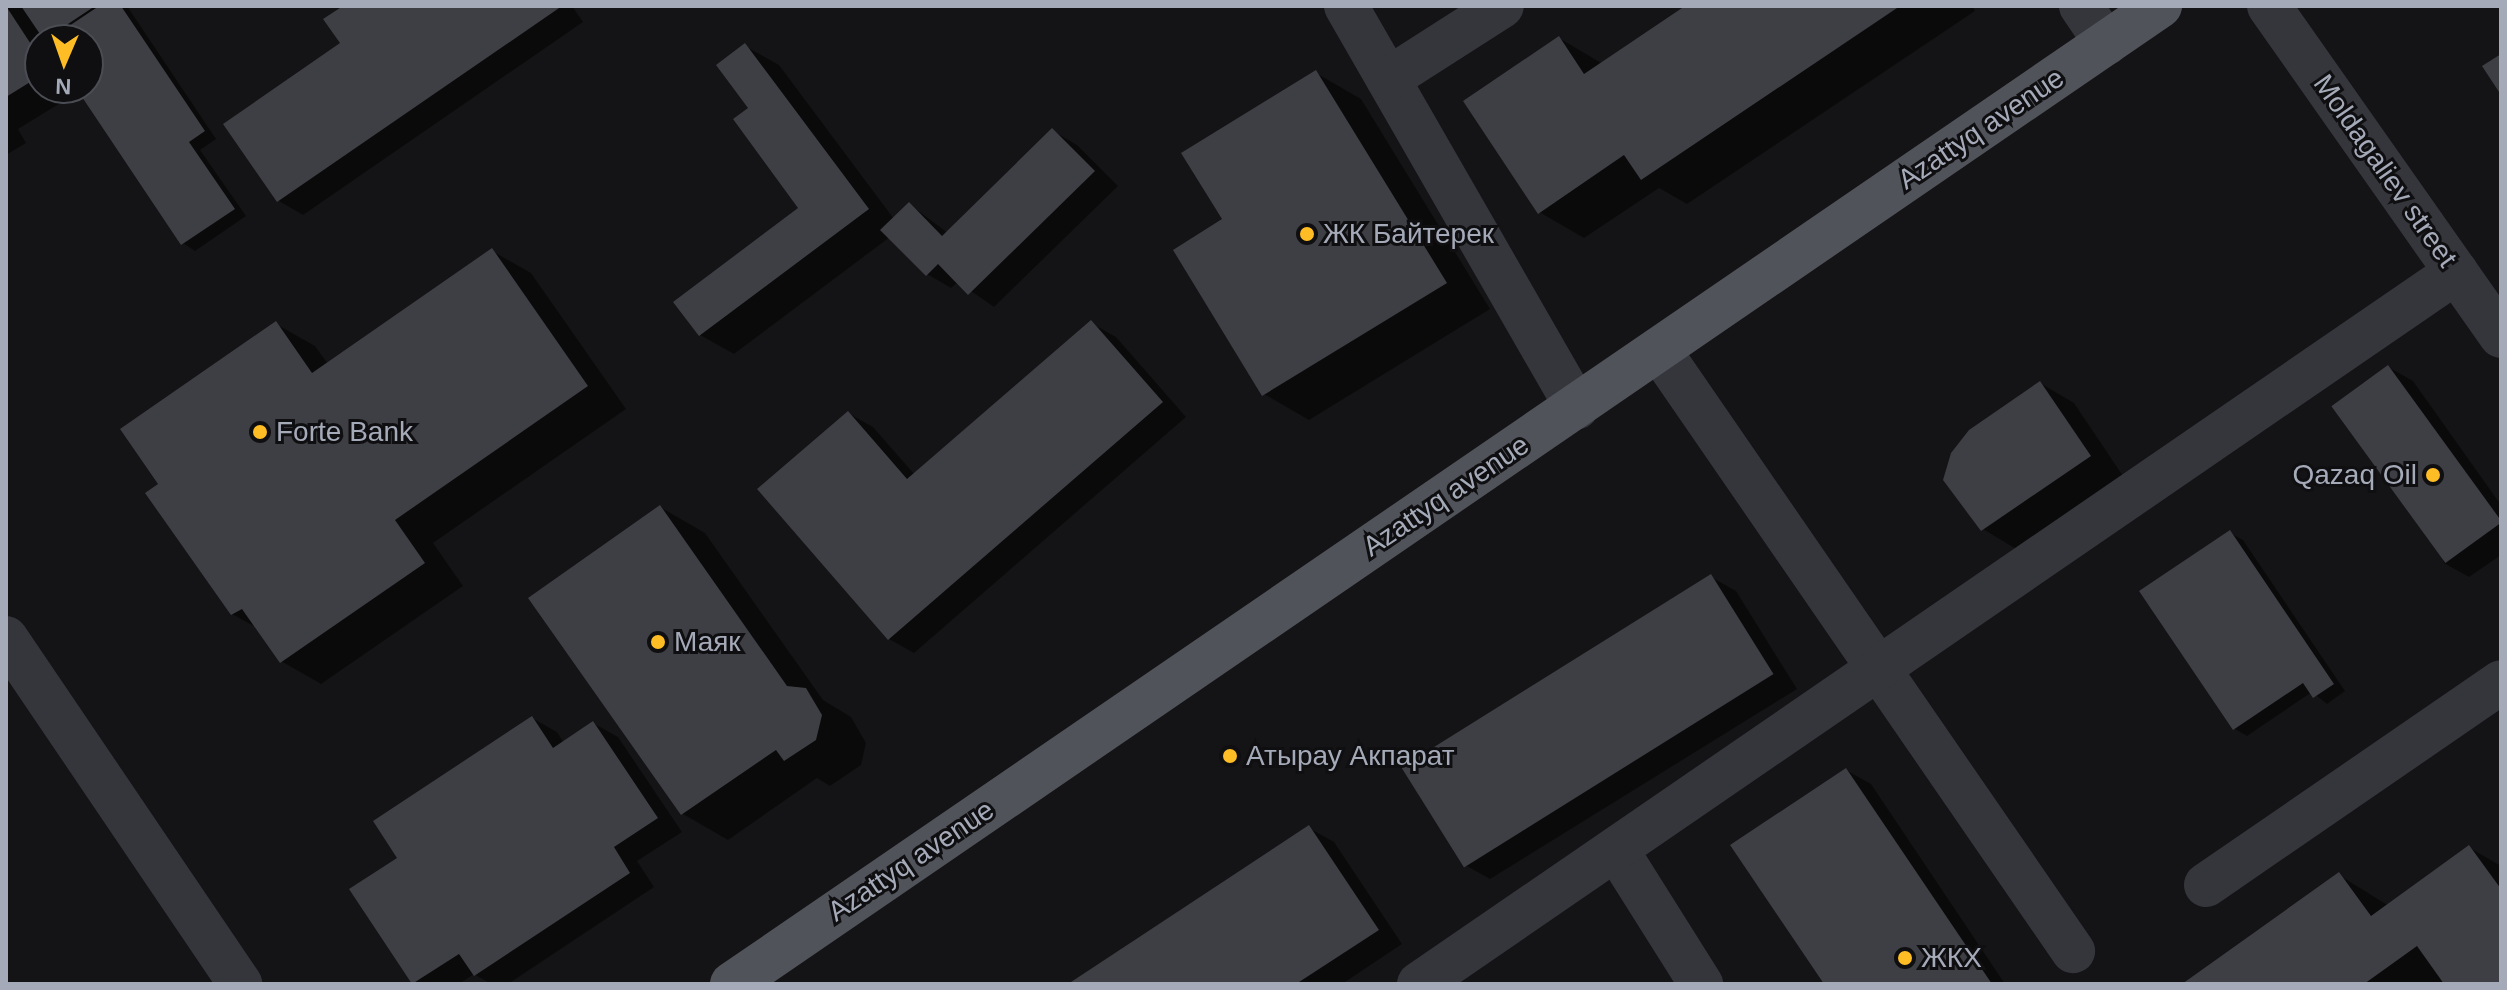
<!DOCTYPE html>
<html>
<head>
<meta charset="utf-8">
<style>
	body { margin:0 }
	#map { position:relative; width:2507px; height:990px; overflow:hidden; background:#141416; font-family:Helvetica,sans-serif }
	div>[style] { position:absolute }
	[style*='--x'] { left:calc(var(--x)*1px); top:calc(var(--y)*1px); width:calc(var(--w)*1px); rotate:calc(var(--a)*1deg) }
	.shadow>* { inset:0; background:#0007 }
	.building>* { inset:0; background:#3e3f44; transform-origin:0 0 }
	.minor>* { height:44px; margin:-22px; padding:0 22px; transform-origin:22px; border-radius:22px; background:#35363c }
	.major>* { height:44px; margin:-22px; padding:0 22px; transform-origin:22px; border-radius:22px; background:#51535b }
	.dots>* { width:22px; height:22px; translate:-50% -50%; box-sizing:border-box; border:4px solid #0f0f11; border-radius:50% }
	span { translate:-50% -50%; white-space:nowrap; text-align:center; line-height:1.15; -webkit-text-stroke:6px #0f0f11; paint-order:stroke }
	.street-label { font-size:28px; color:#a5aab8 }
	.poi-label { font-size:28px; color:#a5aab8 }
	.left { translate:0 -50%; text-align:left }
	.right { translate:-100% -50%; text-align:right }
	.frame { position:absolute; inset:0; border:8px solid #a5aab8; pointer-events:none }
	.north { position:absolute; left:24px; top:24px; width:80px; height:80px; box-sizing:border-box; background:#0f0f11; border:2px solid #4b4d54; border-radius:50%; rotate:182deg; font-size:22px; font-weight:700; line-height:32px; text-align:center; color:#a5aab8 }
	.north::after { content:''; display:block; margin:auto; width:28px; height:36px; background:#febd25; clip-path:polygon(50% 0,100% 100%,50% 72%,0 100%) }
</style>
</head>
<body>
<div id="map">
	<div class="shadow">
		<div style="clip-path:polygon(evenodd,6px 6px,127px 6px,216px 139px,200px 150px,246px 216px,195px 251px,183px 243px,80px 91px,18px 129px,26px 143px,6px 155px,6px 6px,40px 40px,88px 40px,88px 88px,40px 88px,40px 40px)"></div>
		<div style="clip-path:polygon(347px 6px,572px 6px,583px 22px,303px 215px,279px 201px,343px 44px,326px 20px)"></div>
		<div style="clip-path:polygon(1689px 6px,1972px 6px,1975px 11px,1687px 204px,1659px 188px,1584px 238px,1539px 212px,1559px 38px,1603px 64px)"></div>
		<div style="clip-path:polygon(745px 46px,779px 65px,894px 219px,909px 204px,948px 233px,1053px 131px,1077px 145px,1118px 186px,994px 307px,958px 282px,951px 288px,927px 274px,890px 237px,734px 354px,700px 335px,801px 209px,751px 108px)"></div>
		<div style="clip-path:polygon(1316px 73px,1361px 99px,1490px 309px,1309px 420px,1264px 394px)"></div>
		<div style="clip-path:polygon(492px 251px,531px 273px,626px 409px,433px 543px,463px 586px,321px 684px,281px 661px,259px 629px,232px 614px,161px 485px,276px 324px,315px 346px,328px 364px)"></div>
		<div style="clip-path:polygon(1091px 323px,1116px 337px,1186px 417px,914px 653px,889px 639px,848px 413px,873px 427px,915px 475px)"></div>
		<div style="clip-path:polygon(2388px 367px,2413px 381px,2501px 505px,2501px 555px,2469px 577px,2444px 563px)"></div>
		<div style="clip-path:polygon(2040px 383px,2074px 403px,2123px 476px,2016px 549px,1983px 529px)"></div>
		<div style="clip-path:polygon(660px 507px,705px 533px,823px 700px,851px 717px,866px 743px,861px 765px,830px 786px,817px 778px,728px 840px,683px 814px,531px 599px)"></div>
		<div style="clip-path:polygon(2230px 533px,2243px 540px,2345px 691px,2327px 704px,2312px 692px,2247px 736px,2235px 729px)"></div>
		<div style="clip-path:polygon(1711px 577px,1736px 591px,1797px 689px,1490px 879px,1465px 865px)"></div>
		<div style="clip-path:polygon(532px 718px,557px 732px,564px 743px,593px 723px,618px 737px,682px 832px,637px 861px,654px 887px,508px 984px,491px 984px,474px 974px,459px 984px,416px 984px,400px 858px)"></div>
		<div style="clip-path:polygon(1846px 770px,1871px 784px,2005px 984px,1826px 984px)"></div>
		<div style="clip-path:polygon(1309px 828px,1334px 842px,1402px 944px,1342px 984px,1071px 984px)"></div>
		<div style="clip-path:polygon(2470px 848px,2501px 866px,2501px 984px,2186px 984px,2339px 875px,2389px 906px)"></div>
	</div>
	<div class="building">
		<div style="clip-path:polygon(6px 6px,40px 58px,40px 76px,6px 97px)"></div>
		<div style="clip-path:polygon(21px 6px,95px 6px,44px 40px)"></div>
		<div style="clip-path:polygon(99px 6px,121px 6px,205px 131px,189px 142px,235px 209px,181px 245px,76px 88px,88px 88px,88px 40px,48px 40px)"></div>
		<div style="clip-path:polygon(343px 6px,396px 7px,562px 6px,277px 202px,223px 124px,340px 43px,323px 19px)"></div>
		<div style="clip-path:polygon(1685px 6px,1900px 6px,1641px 180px,1624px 155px,1538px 214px,1463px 101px,1559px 36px,1584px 74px)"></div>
		<div style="clip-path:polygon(745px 43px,869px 209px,699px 336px,673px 302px,798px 208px,733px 119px,748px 108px,716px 65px)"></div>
		<div style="clip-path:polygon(2501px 54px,2501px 95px,2482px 66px)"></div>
		<div style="clip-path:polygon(1316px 70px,1447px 283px,1262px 396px,1173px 250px,1222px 219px,1181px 153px)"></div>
		<div style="clip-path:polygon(1052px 128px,1095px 171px,968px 295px,938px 264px,926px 276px,880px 230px,909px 202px,942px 236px)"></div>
		<div style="clip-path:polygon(492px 248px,588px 386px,395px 520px,425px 563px,280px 663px,242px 609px,231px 615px,145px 493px,158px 484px,120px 429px,276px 321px,312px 373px)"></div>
		<div style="clip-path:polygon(1091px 320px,1163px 402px,888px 640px,757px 489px,848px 411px,907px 479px)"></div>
		<div style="left:2388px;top:365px;width:194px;height:70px;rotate:54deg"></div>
		<div style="clip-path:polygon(2040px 381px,2091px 456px,1981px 531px,1943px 480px,1951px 453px,1969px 430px)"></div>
		<div style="clip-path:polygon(660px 505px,787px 686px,806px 688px,822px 715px,816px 740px,784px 761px,776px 750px,681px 815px,528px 598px)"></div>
		<div style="clip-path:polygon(2230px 530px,2334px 684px,2313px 698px,2303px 683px,2233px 730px,2139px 591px)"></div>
		<div style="left:1711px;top:574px;width:118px;height:365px;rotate:58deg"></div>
		<div style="clip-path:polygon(532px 716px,553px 748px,593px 721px,658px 818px,614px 847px,630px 873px,474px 976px,459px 954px,412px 984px,349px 889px,397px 858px,373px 821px)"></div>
		<div style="clip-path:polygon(1846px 768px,1992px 984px,1824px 984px,1730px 845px)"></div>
		<div style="clip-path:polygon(1309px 825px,1379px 930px,1296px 984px,1068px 984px)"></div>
		<div style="clip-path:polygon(2469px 845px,2501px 889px,2501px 984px,2444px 984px,2417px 946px,2364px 984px,2182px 984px,2339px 872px,2371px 916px)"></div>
	</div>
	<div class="minor">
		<div style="--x:1346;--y:6;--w:463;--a:60.1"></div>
		<div style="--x:2081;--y:6;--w:45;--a:56"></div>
		<div style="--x:2269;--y:6;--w:403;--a:54.9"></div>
		<div style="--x:1388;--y:79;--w:135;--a:-32.6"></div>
		<div style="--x:1659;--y:350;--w:730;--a:55.44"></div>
		<div style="--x:6;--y:638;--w:418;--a:55.9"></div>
		<div style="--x:1616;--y:849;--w:160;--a:57.8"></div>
		<div style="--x:2206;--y:885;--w:358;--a:-34.5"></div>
		<div style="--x:1419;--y:984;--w:1258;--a:-34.47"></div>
	</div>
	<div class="major">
		<div style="--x:732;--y:984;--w:1731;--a:-34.41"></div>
	</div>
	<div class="dots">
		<div style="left:1307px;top:234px;background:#febd25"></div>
		<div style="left:260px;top:432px;background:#febd25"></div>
		<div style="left:2433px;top:475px;background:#febd25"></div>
		<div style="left:658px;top:642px;background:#febd25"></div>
		<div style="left:1230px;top:756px;background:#febd25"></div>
		<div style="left:1905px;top:958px;background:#febd25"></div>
	</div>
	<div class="street-label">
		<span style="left:1981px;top:129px;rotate:-34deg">Azattyq avenue</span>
		<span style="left:2385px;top:171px;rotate:55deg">Moldagaliev street</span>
		<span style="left:1446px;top:496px;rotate:-34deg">Azattyq avenue</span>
		<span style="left:911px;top:861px;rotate:-34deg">Azattyq avenue</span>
	</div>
	<div class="poi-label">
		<span class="left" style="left:1323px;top:234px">ЖК Байтерек</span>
		<span class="left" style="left:276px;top:432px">Forte Bank</span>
		<span class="right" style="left:2417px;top:475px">Qazaq Oil</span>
		<span class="left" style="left:674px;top:642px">Маяк</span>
		<span class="left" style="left:1246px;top:756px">Атырау Акпарат</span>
		<span class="left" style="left:1921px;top:958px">ЖКХ</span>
	</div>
	<div class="frame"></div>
	<div class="north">N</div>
</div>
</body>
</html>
